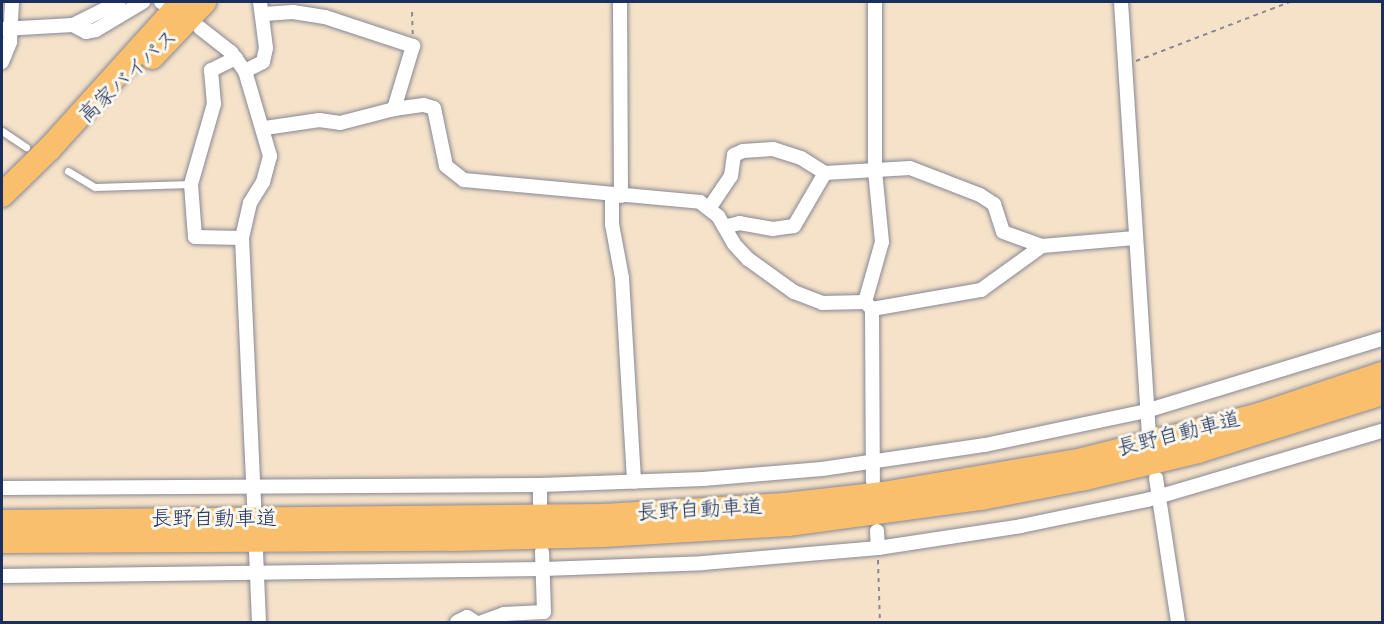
<!DOCTYPE html>
<html>
<head>
<meta charset="utf-8">
<style>
	body { margin:0 }
	#map { position:relative; width:1384px; height:624px; overflow:hidden; background:#f5e2c9; font-family:"Indie Flower","Klee One",sans-serif }
	div>[style] { position:absolute }
	[style*='--x'] { left:calc(var(--x)*1px); top:calc(var(--y)*1px); width:calc(var(--w)*1px); rotate:calc(var(--a)*1deg) }
	.path>* { height:2px; margin-top:-1px; transform-origin:0; background:repeating-linear-gradient(90deg,#888894 0 4.5px,transparent 0 9px) }
	.roads { filter:drop-shadow(0 0 2px #888894) drop-shadow(0 0 2px #888894) }
	.lane>* { height:7px; margin:-3.5px; padding:0 3.5px; transform-origin:3.5px; border-radius:3.5px; background:#fff }
	.street>* { height:14px; margin:-7px; padding:0 7px; transform-origin:7px; border-radius:7px; background:#fff }
	.highway>* { height:24px; margin:-12px; padding:0 12px; transform-origin:12px; border-radius:12px; background:#f9bf6d }
	span { translate:-50% -50%; white-space:nowrap; text-align:center; line-height:1.15; -webkit-text-stroke:6px #fbf7ec; paint-order:stroke }
	.street-label { font-size:21px; color:#1b2f5e }
	.frame { position:absolute; inset:0; border:3px solid #1b2f5e; pointer-events:none }
</style>
</head>
<body>
<div id="map">
	<div class="path">
		<div style="--x:412;--y:12;--w:23;--a:88"></div>
		<div style="--x:1136;--y:61;--w:165;--a:-21"></div>
		<div style="--x:878;--y:560;--w:62;--a:88.2"></div>
	</div>
	<div class="roads">
		<div class="lane">
			<div style="--x:2;--y:131;--w:29;--a:34"></div>
			<div style="--x:68;--y:171;--w:31;--a:31"></div>
			<div style="--x:95;--y:187;--w:96;--a:-1.8"></div>
		</div>
		<div class="street">
			<div style="--x:161;--y:2;--w:3;--a:18"></div>
			<div style="--x:620;--y:2;--w:194;--a:89.7"></div>
			<div style="--x:1121;--y:2;--w:429;--a:86.3"></div>
			<div style="--x:264;--y:14;--w:29;--a:-4"></div>
			<div style="--x:293;--y:12;--w:32;--a:9"></div>
			<div style="--x:325;--y:17;--w:93;--a:18.2"></div>
			<div style="--x:413;--y:46;--w:66;--a:106.8"></div>
			<div style="--x:73;--y:25;--w:15;--a:28"></div>
			<div style="--x:86;--y:32;--w:10;--a:-11"></div>
			<div style="--x:96;--y:30;--w:55;--a:-30.8"></div>
			<div style="--x:200;--y:28;--w:39;--a:38"></div>
			<div style="--x:231;--y:52;--w:24;--a:54"></div>
			<div style="--x:245;--y:71;--w:89;--a:73.6"></div>
			<div style="--x:270;--y:156;--w:27;--a:105"></div>
			<div style="--x:263;--y:182;--w:25;--a:122"></div>
			<div style="--x:250;--y:203;--w:36;--a:103"></div>
			<div style="--x:242;--y:238;--w:269;--a:87.4"></div>
			<div style="--x:2;--y:29;--w:71;--a:-3.2"></div>
			<div style="--x:73;--y:25;--w:51;--a:-26.6"></div>
			<div style="--x:236;--y:58;--w:28;--a:154"></div>
			<div style="--x:211;--y:70;--w:34;--a:85"></div>
			<div style="--x:214;--y:104;--w:83;--a:106"></div>
			<div style="--x:191;--y:184;--w:53;--a:85.7"></div>
			<div style="--x:195;--y:237;--w:47;--a:1.2"></div>
			<div style="--x:2;--y:62;--w:22;--a:-68"></div>
			<div style="--x:10;--y:42;--w:40;--a:-87.1"></div>
			<div style="--x:245;--y:71;--w:20;--a:-27"></div>
			<div style="--x:263;--y:62;--w:14;--a:-78"></div>
			<div style="--x:266;--y:48;--w:46;--a:-97.4"></div>
			<div style="--x:265;--y:128;--w:55;--a:-8.4"></div>
			<div style="--x:319;--y:120;--w:21;--a:8"></div>
			<div style="--x:340;--y:123;--w:56;--a:-14.5"></div>
			<div style="--x:394;--y:109;--w:30;--a:-8"></div>
			<div style="--x:424;--y:105;--w:10;--a:17"></div>
			<div style="--x:434;--y:108;--w:59;--a:78.3"></div>
			<div style="--x:446;--y:166;--w:23;--a:38"></div>
			<div style="--x:464;--y:180;--w:237;--a:5.3"></div>
			<div style="--x:700;--y:202;--w:23;--a:38"></div>
			<div style="--x:718;--y:216;--w:32;--a:60"></div>
			<div style="--x:734;--y:244;--w:21;--a:47"></div>
			<div style="--x:748;--y:259;--w:57;--a:35.7"></div>
			<div style="--x:794;--y:292;--w:30;--a:21"></div>
			<div style="--x:822;--y:303;--w:43;--a:-1.3"></div>
			<div style="--x:865;--y:302;--w:10;--a:45"></div>
			<div style="--x:872;--y:309;--w:111;--a:-9.9"></div>
			<div style="--x:981;--y:290;--w:75;--a:-35.8"></div>
			<div style="--x:1042;--y:246;--w:93;--a:-4.9"></div>
			<div style="--x:825;--y:173;--w:85;--a:-3.4"></div>
			<div style="--x:910;--y:168;--w:75;--a:21.1"></div>
			<div style="--x:980;--y:195;--w:17;--a:33"></div>
			<div style="--x:994;--y:204;--w:29;--a:72"></div>
			<div style="--x:1003;--y:232;--w:41;--a:19.7"></div>
			<div style="--x:612;--y:195;--w:29;--a:90"></div>
			<div style="--x:612;--y:224;--w:55;--a:79.5"></div>
			<div style="--x:622;--y:278;--w:204;--a:86.6"></div>
			<div style="--x:710;--y:207;--w:37;--a:-56"></div>
			<div style="--x:731;--y:176;--w:21;--a:-82"></div>
			<div style="--x:734;--y:155;--w:10;--a:-24"></div>
			<div style="--x:743;--y:151;--w:30;--a:-4"></div>
			<div style="--x:773;--y:149;--w:29;--a:18"></div>
			<div style="--x:801;--y:158;--w:28;--a:32"></div>
			<div style="--x:825;--y:173;--w:61;--a:120.3"></div>
			<div style="--x:794;--y:226;--w:21;--a:172"></div>
			<div style="--x:773;--y:229;--w:34;--a:-170"></div>
			<div style="--x:740;--y:223;--w:16;--a:166"></div>
			<div style="--x:865;--y:302;--w:62;--a:-74.2"></div>
			<div style="--x:882;--y:242;--w:72;--a:-95.6"></div>
			<div style="--x:875;--y:170;--w:168;--a:-90"></div>
			<div style="--x:872;--y:309;--w:172;--a:89.7"></div>
			<div style="--x:1156;--y:478;--w:146;--a:81.3"></div>
			<div style="--x:540;--y:485;--w:19;--a:90"></div>
			<div style="--x:2;--y:488;--w:538;--a:-0.32"></div>
			<div style="--x:540;--y:485;--w:163;--a:-2.1"></div>
			<div style="--x:703;--y:479;--w:119;--a:-4.8"></div>
			<div style="--x:822;--y:469;--w:165;--a:-8.4"></div>
			<div style="--x:985;--y:445;--w:165;--a:-11.9"></div>
			<div style="--x:1146;--y:411;--w:247;--a:-17"></div>
			<div style="--x:877;--y:531;--w:17;--a:87"></div>
			<div style="--x:256;--y:551;--w:71;--a:87.6"></div>
			<div style="--x:2;--y:576;--w:541;--a:-0.74"></div>
			<div style="--x:543;--y:569;--w:160;--a:-2.1"></div>
			<div style="--x:703;--y:563;--w:176;--a:-4.9"></div>
			<div style="--x:878;--y:548;--w:145;--a:-8.7"></div>
			<div style="--x:1021;--y:526;--w:129;--a:-11.7"></div>
			<div style="--x:1147;--y:500;--w:245;--a:-16.4"></div>
			<div style="--x:457;--y:622;--w:11;--a:-27"></div>
			<div style="--x:467;--y:617;--w:9;--a:32"></div>
			<div style="--x:482;--y:622;--w:23;--a:-20"></div>
			<div style="--x:504;--y:614;--w:40;--a:-2.9"></div>
			<div style="--x:544;--y:612;--w:60;--a:-91.9"></div>
		</div>
		<div class="highway">
			<div style="--x:152;--y:57;--w:76;--a:-46.6"></div>
			<div style="--x:2;--y:195;--w:67;--a:-44.4"></div>
			<div style="--x:50;--y:148;--w:197;--a:-47.9"></div>
			<div style="--x:2;--y:522;--w:602;--a:-0.57"></div>
			<div style="--x:604;--y:516;--w:181;--a:-3.5"></div>
			<div style="--x:785;--y:505;--w:99;--a:-6.4"></div>
			<div style="--x:883;--y:494;--w:203;--a:-9.6"></div>
			<div style="--x:1083;--y:460;--w:182;--a:-14.3"></div>
			<div style="--x:1259;--y:415;--w:130;--a:-18.4"></div>
			<div style="--x:2;--y:541;--w:451;--a:-0.3"></div>
			<div style="--x:453;--y:539;--w:150;--a:-1.5"></div>
			<div style="--x:603;--y:535;--w:185;--a:-3.4"></div>
			<div style="--x:788;--y:524;--w:195;--a:-7.7"></div>
			<div style="--x:981;--y:498;--w:106;--a:-10.9"></div>
			<div style="--x:1085;--y:478;--w:116;--a:-13.4"></div>
			<div style="--x:1198;--y:451;--w:193;--a:-17.5"></div>
		</div>
	</div>
	<div class="street-label">
		<span style="left:129px;top:77px;rotate:-43deg">高家バイパス</span>
		<span style="left:1179px;top:435px;rotate:-14deg">長野自動車道</span>
		<span style="left:700px;top:511px;rotate:-3deg">長野自動車道</span>
		<span style="left:214px;top:520px">長野自動車道</span>
	</div>
	<div class="frame"></div>
</div>
</body>
</html>
